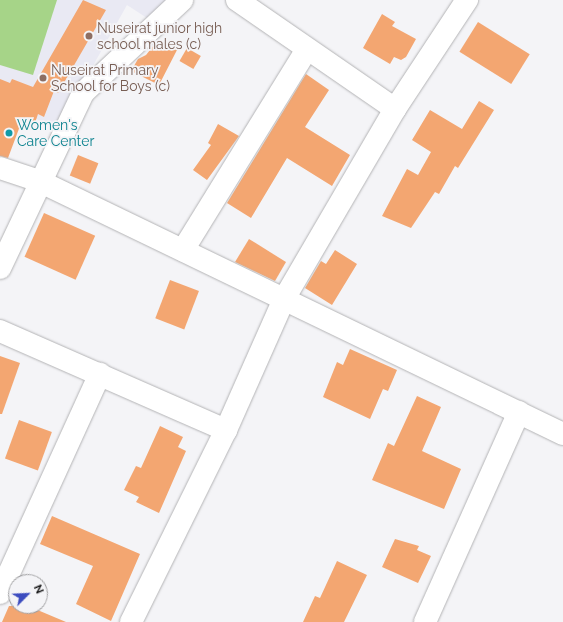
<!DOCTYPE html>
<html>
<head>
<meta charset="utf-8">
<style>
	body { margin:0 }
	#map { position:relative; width:563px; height:622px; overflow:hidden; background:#f4f4f7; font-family:Raleway,sans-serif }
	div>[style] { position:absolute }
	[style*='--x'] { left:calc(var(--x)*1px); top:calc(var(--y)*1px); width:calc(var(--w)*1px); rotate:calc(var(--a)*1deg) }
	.built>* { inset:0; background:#e9e9f3 }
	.green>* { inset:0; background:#a6d488 }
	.building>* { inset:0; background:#f3a671; transform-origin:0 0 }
	.roads { filter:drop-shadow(0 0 1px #b3b3b5) drop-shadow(0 0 1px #b3b3b5) }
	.minor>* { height:22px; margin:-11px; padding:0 11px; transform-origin:11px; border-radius:11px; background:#fff }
	.dots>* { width:11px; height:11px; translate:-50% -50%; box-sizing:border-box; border:2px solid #f4f4f7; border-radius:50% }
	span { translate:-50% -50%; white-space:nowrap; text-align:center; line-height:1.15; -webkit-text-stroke:3.5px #f4f4f7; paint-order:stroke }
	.education-label { font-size:14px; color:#785e54 }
	.left { translate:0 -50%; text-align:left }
	.culture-label { font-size:14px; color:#0d838f }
	.north { position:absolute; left:8px; top:574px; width:40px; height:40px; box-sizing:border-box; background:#f4f4f7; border:1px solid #9d9d9f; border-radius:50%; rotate:66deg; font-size:11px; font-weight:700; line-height:16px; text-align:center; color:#1b1b1c }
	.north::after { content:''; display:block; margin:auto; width:14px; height:18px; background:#3c4cbf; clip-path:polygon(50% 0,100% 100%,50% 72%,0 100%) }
</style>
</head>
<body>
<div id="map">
	<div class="built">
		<div style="clip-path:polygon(0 0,170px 0,150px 20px,127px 5px,58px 128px,0 104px)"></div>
	</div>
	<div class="green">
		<div style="clip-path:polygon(0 0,57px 0,33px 75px,0 65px)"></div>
	</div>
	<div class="building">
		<div style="clip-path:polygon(83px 0,106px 10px,58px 93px,54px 91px,44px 117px,38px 114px,35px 123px,23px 118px,8px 158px,0 156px,0 79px,10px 83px,12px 79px,33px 87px)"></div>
		<div style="clip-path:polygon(382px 14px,395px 22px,392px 26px,416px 39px,406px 57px,401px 60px,394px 57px,390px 64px,363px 48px)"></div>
		<div style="left:478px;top:22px;width:61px;height:35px;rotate:32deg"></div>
		<div style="clip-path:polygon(158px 40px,177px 50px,159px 85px,131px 71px,138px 59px,146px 55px)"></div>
		<div style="left:187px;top:48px;width:16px;height:15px;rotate:30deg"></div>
		<div style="clip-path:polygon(306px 74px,329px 90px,305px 127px,350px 155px,332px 186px,287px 158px,251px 218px,227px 203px)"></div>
		<div style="clip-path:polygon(479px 101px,494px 110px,458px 168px,455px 166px,439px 194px,435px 192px,411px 228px,382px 216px,407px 169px,418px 175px,431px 152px,412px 140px,430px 110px,462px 129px)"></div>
		<div style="clip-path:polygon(218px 124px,239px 136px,207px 180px,193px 170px,211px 145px,208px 143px)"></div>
		<div style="left:78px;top:155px;width:22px;height:22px;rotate:22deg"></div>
		<div style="left:44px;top:213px;width:56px;height:48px;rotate:24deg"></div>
		<div style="clip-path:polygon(249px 239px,286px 262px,275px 281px,235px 262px)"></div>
		<div style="clip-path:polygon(335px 250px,357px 264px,332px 305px,305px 288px,321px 261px,326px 264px)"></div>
		<div style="left:170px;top:280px;width:31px;height:41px;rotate:21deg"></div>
		<div style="clip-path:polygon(350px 349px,397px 370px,388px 391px,383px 389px,370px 419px,323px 397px,337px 362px,343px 365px)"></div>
		<div style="clip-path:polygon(0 356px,20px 363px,2px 414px,0 414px)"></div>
		<div style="clip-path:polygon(417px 396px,441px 407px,422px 451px,461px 469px,444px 509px,372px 480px,388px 443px,394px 446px)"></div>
		<div style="left:19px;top:420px;width:35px;height:41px;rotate:20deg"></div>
		<div style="clip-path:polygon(160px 426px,183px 437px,178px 447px,186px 451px,159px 513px,136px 502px,139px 497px,124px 490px,136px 466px,141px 468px)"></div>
		<div style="clip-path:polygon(52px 516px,140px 554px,111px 621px,76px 604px,93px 566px,40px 544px)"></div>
		<div style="clip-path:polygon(395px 539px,419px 546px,417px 550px,431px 556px,418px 583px,382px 567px)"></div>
		<div style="clip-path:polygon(337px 561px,367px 575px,344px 622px,303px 622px,315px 596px,320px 598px)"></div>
		<div style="clip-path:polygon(9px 606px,28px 606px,66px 622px,2px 622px)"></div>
	</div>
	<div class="roads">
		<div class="minor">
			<div style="--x:237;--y:0;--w:192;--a:34.6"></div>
			<div style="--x:395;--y:109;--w:131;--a:-56.6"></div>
			<div style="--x:0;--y:168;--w:41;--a:18.4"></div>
			<div style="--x:39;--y:181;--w:582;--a:25.77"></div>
			<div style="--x:183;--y:250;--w:234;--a:-58.3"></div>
			<div style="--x:0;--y:268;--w:194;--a:-64.6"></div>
			<div style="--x:83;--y:93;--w:136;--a:-43.2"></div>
			<div style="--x:0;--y:331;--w:247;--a:23.7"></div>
			<div style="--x:0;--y:593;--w:241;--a:-65.5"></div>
			<div style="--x:131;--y:622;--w:214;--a:-63.7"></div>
			<div style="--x:226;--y:430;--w:143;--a:-66.1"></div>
			<div style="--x:284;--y:299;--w:220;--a:-59.7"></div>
			<div style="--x:425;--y:622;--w:230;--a:-65.9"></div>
		</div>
	</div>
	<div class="dots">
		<div style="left:89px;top:36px;background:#8d6e63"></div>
		<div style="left:43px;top:78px;background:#8d6e63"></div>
		<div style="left:9px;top:133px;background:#0f9aa8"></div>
	</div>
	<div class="education-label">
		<span class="left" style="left:97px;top:36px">Nuseirat junior high<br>school males (c)</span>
		<span class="left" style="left:51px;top:78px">Nuseirat Primary<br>School for Boys (c)</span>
	</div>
	<div class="culture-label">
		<span class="left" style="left:17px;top:133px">Women's<br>Care Center</span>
	</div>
	<div class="north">N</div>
</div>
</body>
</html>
